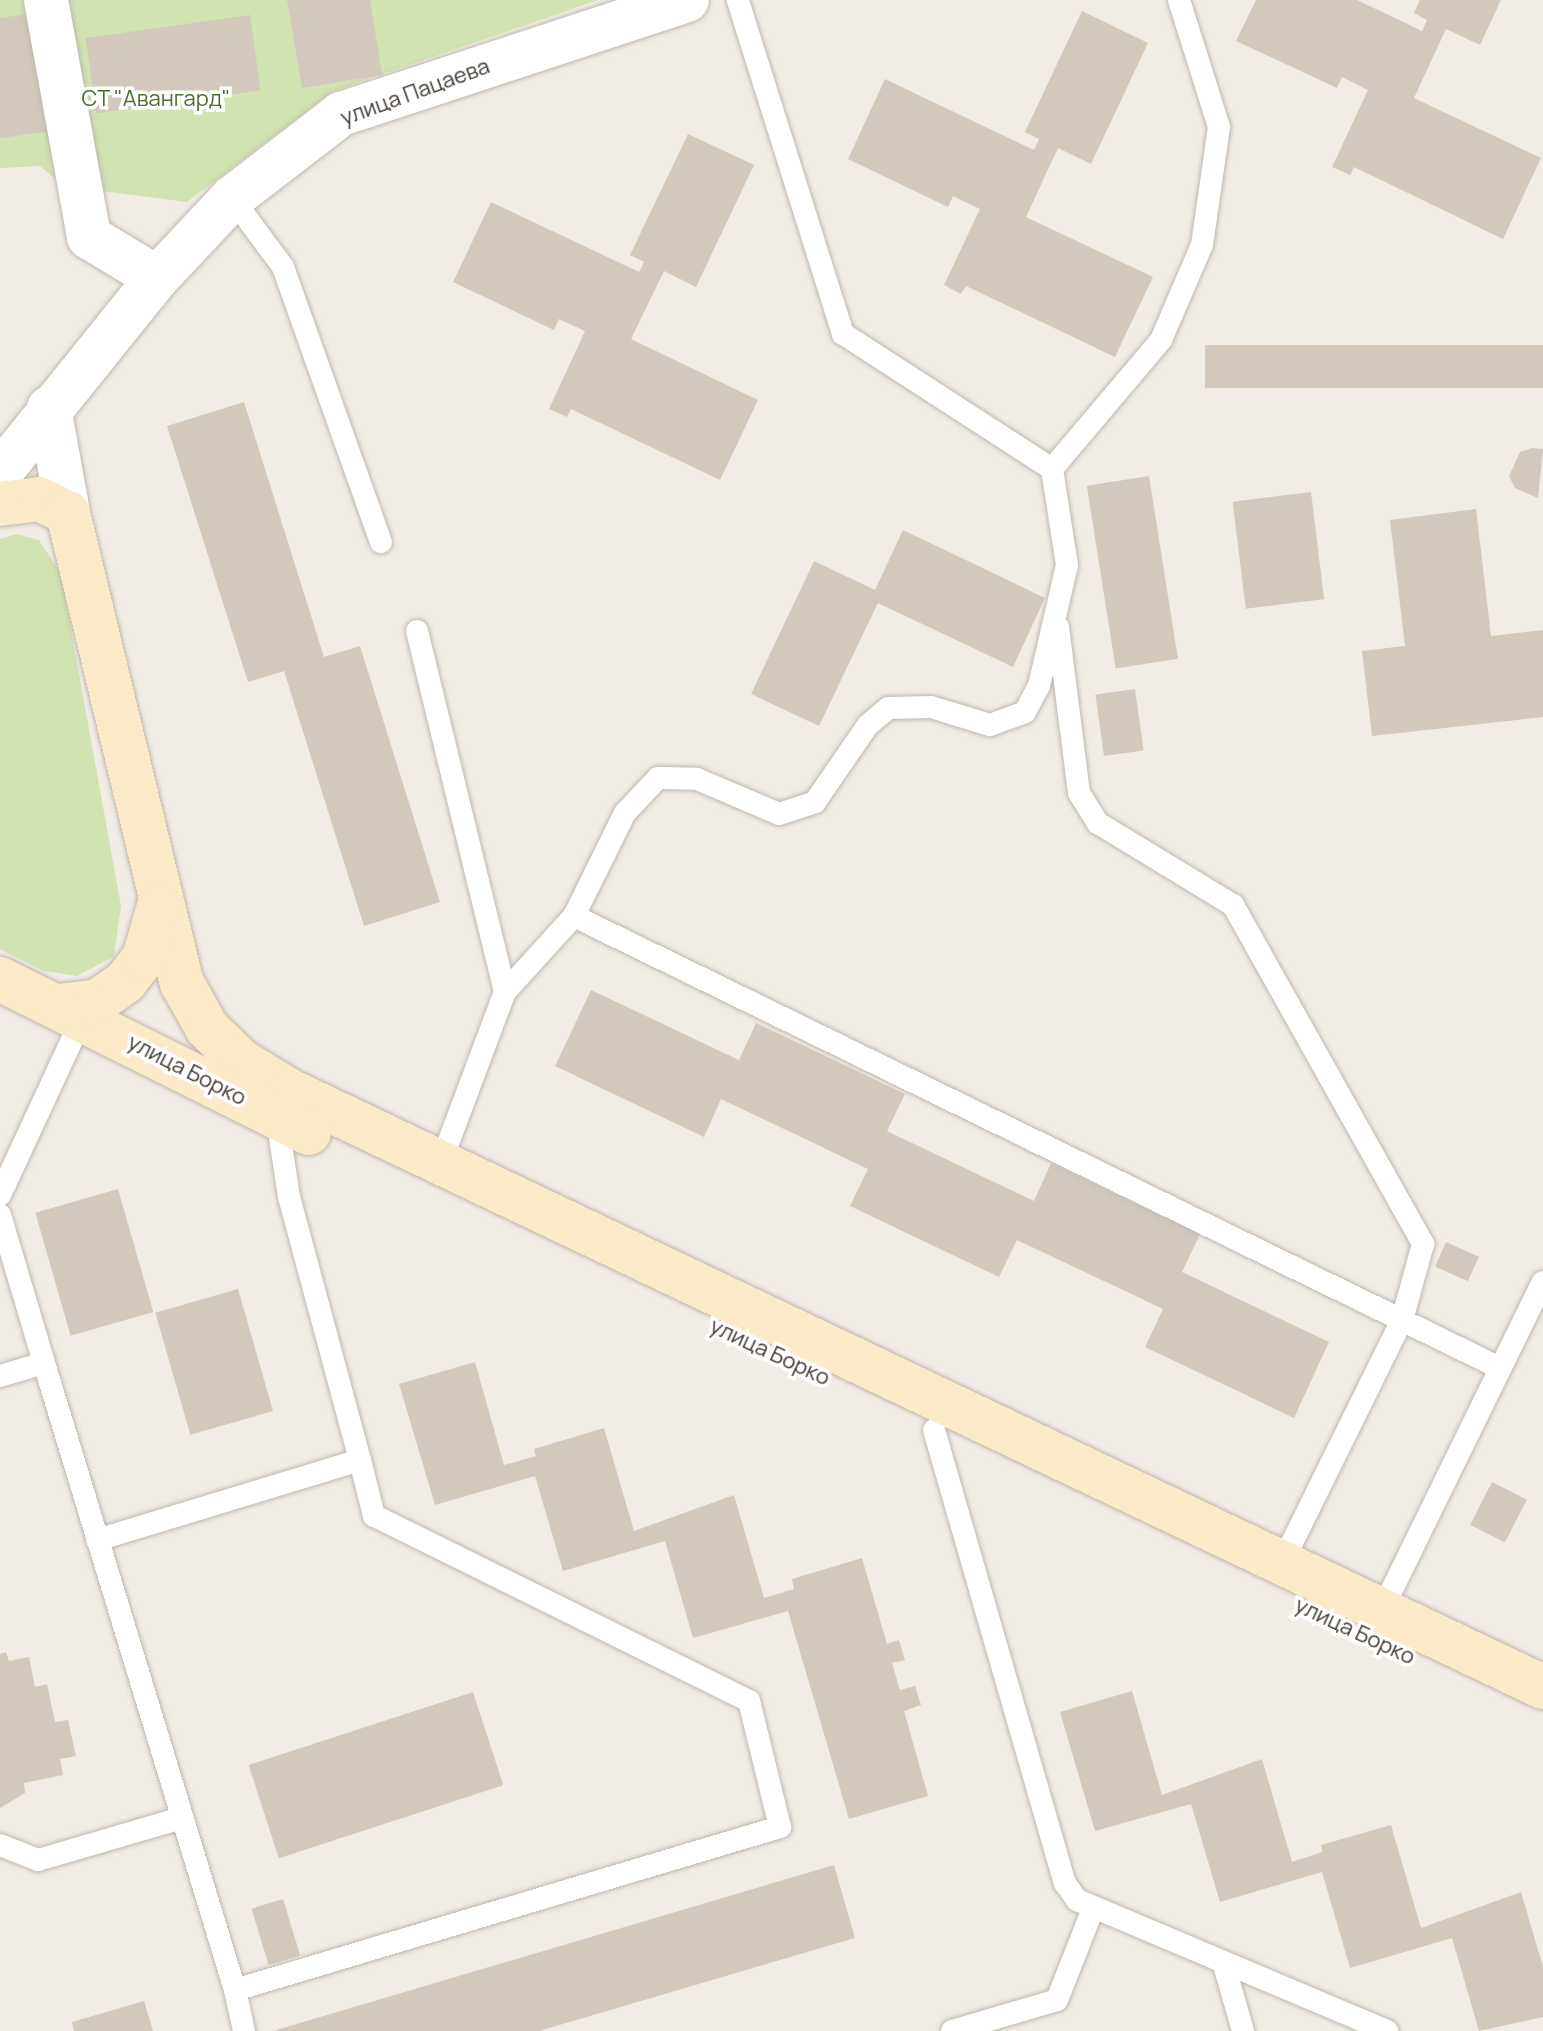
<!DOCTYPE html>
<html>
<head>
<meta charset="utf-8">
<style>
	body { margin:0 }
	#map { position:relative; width:1543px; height:2031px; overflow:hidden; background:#f1ede6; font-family:Manrope,sans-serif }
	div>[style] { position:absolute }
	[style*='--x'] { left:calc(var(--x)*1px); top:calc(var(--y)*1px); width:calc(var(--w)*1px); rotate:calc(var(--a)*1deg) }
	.green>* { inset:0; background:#d0e3b1 }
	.building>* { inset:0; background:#d2c8bc; transform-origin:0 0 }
	.roads { filter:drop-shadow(0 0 2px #bfb7ac) drop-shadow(0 0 2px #bfb7ac) }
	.lane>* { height:22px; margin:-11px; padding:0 11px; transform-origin:11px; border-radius:11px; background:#fff }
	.street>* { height:44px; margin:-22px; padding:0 22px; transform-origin:22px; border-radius:22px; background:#fff }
	.secondary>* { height:44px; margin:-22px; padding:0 22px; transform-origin:22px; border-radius:22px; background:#faeac7 }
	span { translate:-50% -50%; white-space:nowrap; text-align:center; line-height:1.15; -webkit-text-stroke:7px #fff; paint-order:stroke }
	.street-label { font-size:22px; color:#433d36 }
	.park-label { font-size:22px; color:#4c702e }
</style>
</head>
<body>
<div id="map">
	<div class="green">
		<div style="clip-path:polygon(0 0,598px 0,333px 91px,187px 202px,64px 186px,40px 166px,0 168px)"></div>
		<div style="clip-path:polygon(16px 534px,39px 540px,61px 574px,121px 906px,114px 956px,77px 976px,44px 971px,0 949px,0 539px)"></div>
	</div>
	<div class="building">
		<div style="clip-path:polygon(287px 0,370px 0,382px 75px,302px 88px)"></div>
		<div style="clip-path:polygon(1256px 0,1357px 0,1422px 31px,1427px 20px,1414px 13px,1420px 0,1501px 0,1480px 45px,1446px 29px,1414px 98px,1541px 158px,1503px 239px,1354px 167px,1350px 175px,1332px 167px,1368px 90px,1342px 77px,1337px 88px,1236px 41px)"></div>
		<div style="clip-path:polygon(1082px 11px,1148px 43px,1091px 164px,1058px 148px,1026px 217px,1153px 277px,1115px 357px,966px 286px,961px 294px,944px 285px,980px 209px,953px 196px,948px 207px,848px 159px,885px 79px,1034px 150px,1039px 139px,1025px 132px)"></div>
		<div style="clip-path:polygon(36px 13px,52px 131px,0 138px,0 18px)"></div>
		<div style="left:250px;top:15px;width:76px;height:166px;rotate:82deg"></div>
		<div style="clip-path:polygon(688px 134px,754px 165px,696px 287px,664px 271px,631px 339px,758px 400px,720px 480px,571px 409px,567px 417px,549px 409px,585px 331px,559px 319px,554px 330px,453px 282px,491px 202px,639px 272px,644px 262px,630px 255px)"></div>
		<div style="left:1543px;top:345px;width:43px;height:338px;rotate:90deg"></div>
		<div style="clip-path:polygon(244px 402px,324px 657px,360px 646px,440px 902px,364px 926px,284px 671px,248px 682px,167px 426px)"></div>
		<div style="clip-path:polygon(1532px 448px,1543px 449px,1538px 498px,1515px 488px,1509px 476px,1520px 452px)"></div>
		<div style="left:1149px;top:476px;width:185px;height:63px;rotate:81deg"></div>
		<div style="left:1311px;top:492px;width:108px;height:79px;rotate:83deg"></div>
		<div style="clip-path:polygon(1476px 509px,1491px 636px,1543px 630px,1543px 717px,1372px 736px,1362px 651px,1405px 646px,1390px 520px)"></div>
		<div style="clip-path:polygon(903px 530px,1045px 598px,1013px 667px,878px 603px,819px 726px,751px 694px,814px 561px,875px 590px)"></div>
		<div style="left:1135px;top:689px;width:62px;height:40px;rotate:82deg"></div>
		<div style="clip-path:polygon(591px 990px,739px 1060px,756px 1023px,905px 1094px,887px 1131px,1034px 1201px,1051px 1163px,1200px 1234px,1182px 1272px,1329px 1342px,1294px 1418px,1145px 1347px,1163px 1309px,1017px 1240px,999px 1277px,850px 1206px,868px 1169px,721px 1099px,704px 1137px,555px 1066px)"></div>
		<div style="left:118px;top:1189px;width:128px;height:86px;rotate:74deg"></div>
		<div style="left:1446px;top:1242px;width:36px;height:27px;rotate:24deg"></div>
		<div style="left:238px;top:1289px;width:127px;height:86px;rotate:74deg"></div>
		<div style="clip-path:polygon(475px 1362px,504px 1465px,536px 1456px,534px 1449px,604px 1428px,634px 1531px,734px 1495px,764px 1598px,794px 1589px,792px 1579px,862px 1558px,887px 1644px,899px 1640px,905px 1660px,892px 1663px,900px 1690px,915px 1686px,921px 1705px,904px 1711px,928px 1796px,849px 1819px,788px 1611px,693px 1638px,665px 1541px,563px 1571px,535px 1476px,435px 1505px,399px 1384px)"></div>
		<div style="left:1492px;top:1482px;width:39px;height:48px;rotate:27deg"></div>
		<div style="clip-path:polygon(6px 1652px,9px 1661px,29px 1657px,35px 1687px,47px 1684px,55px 1722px,68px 1720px,76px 1756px,60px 1759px,63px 1775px,24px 1783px,25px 1793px,0 1808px,0 1654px)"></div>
		<div style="clip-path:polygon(1132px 1691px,1162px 1795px,1262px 1759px,1292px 1862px,1322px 1852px,1321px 1845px,1391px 1825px,1421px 1928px,1521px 1892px,1543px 1967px,1543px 2017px,1479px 2031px,1452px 1938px,1350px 1968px,1322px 1872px,1220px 1902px,1191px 1804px,1095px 1831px,1060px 1712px)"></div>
		<div style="left:473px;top:1692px;width:98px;height:236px;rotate:72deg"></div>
		<div style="clip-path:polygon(834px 1865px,855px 1938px,539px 2031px,273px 2031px)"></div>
		<div style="left:283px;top:1899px;width:59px;height:33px;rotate:73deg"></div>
		<div style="clip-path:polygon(144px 2001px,153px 2031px,74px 2031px,72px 2022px)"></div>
	</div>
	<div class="roads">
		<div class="lane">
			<div style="--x:232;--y:198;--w:86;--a:53.5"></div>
			<div style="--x:283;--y:267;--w:292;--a:70.4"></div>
			<div style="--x:1052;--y:469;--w:169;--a:-49.8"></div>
			<div style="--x:1161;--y:340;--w:103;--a:-66.7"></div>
			<div style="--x:1202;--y:245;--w:119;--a:-81.8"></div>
			<div style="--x:1219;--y:127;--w:133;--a:-107.5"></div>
			<div style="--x:1058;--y:627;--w:167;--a:82.8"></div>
			<div style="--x:1079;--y:793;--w:36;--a:58"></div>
			<div style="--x:1098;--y:823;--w:158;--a:31.3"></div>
			<div style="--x:1233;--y:905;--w:389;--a:60.7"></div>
			<div style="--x:1423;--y:1244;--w:79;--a:105.4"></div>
			<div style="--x:1402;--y:1320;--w:271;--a:116.3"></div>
			<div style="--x:417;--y:631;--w:372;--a:76.3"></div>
			<div style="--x:574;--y:916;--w:1028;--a:26.02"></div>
			<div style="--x:441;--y:1162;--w:182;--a:-69.4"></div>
			<div style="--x:505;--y:992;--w:103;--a:-47.8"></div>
			<div style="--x:574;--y:916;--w:115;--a:-63.7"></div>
			<div style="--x:625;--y:813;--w:48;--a:-46.7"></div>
			<div style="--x:658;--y:778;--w:39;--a:1"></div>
			<div style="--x:697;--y:779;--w:89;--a:23.1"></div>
			<div style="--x:779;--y:814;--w:38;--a:-18"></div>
			<div style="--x:815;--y:802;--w:93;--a:-55.5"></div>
			<div style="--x:868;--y:725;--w:26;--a:-40"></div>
			<div style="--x:888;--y:708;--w:43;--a:-1.3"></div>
			<div style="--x:931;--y:707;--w:62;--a:17"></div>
			<div style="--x:990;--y:725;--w:37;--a:-20"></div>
			<div style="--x:1025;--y:712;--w:30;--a:-62"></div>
			<div style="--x:1039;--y:686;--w:124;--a:-77"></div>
			<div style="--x:1067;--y:565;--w:97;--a:-98.9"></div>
			<div style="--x:1052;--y:469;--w:249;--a:-147.1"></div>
			<div style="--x:843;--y:334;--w:350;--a:-107.5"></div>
			<div style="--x:0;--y:1195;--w:195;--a:-65.1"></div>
			<div style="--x:0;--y:1215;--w:154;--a:73.4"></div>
			<div style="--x:0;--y:1376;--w:46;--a:-16.5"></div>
			<div style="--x:44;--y:1363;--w:655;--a:73.06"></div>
			<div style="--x:235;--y:1990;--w:569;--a:-16.65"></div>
			<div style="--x:780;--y:1827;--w:130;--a:-103.8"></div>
			<div style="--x:749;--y:1701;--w:418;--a:-153.7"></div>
			<div style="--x:374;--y:1516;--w:58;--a:-104"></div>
			<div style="--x:934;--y:1430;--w:472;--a:73.9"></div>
			<div style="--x:1065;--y:1883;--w:21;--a:55"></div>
			<div style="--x:1077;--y:1900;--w:337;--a:22.9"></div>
			<div style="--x:97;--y:1540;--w:275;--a:-16.9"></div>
			<div style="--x:360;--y:1460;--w:272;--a:-105.1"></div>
			<div style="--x:289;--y:1197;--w:80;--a:-98.6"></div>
			<div style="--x:1382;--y:1610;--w:365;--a:-63.9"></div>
			<div style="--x:0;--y:1845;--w:41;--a:21.5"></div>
			<div style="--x:38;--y:1860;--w:150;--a:-16.3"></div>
			<div style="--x:1224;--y:1965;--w:69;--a:73.9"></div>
			<div style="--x:235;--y:1990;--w:42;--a:77.6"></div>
			<div style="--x:952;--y:2031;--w:109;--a:-16.4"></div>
			<div style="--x:1057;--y:2000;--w:96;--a:-68.5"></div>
		</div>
		<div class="street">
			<div style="--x:46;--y:0;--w:241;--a:79.7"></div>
			<div style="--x:89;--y:237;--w:79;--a:31.1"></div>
			<div style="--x:49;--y:408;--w:107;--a:79.7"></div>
			<div style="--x:0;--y:473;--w:250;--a:-51.2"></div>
			<div style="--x:157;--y:278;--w:110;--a:-46.8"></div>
			<div style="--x:232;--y:198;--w:138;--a:-37.6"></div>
			<div style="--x:341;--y:114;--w:364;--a:-18.2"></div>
		</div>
		<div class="secondary">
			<div style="--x:0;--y:504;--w:39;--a:-7"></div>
			<div style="--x:39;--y:499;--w:32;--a:26"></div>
			<div style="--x:68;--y:513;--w:484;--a:76.4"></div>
			<div style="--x:182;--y:983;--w:51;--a:60.9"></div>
			<div style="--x:207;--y:1028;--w:47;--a:44.1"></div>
			<div style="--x:241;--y:1061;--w:57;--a:31.5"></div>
			<div style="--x:290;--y:1091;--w:1388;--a:25.44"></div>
			<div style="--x:0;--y:979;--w:345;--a:26.5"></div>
			<div style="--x:59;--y:1006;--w:39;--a:-7"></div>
			<div style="--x:98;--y:1001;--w:33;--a:-35"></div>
			<div style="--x:125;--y:982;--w:31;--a:-52"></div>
			<div style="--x:144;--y:958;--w:54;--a:-73.9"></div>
		</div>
	</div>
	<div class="street-label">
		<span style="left:415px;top:92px;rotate:-20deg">улица Пацаева</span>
		<span style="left:187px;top:1070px;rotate:27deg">улица Борко</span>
		<span style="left:770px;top:1352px;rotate:25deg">улица Борко</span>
		<span style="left:1355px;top:1631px;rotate:25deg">улица Борко</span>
	</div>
	<div class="park-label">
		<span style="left:156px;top:99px">СТ "Авангард"</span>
	</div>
</div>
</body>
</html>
